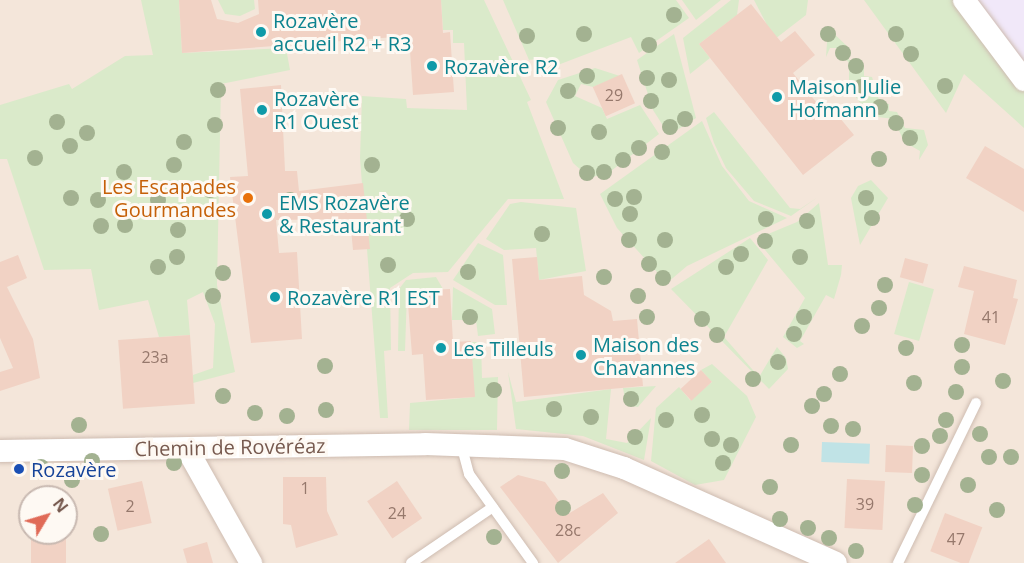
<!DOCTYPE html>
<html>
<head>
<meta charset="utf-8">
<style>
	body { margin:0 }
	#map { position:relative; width:1024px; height:563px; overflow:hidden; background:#fcf4ec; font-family:"Open Sans",sans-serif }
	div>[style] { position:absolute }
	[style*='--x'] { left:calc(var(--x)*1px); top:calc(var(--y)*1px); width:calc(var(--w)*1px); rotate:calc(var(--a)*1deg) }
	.residential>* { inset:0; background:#f4e6da }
	.education>* { inset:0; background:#f1e8f9 }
	.green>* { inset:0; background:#daeaca; transform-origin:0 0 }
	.water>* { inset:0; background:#c0e3e6; transform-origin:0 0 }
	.building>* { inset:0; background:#f1d2c4; transform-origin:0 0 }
	.roads { filter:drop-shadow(0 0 2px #cebcb1) drop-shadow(0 0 2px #cebcb1) }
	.lane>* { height:10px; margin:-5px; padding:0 5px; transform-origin:5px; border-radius:5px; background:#fff }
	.street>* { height:22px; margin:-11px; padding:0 11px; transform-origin:11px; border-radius:11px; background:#fff }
	.trees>* { width:16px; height:16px; margin:-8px; border-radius:50%; background:#a3b291 }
	.dots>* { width:16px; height:16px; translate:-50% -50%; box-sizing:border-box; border:3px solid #fef9f3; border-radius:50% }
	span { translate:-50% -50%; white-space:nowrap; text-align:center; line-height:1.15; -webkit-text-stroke:6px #fef9f3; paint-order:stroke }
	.number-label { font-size:16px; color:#96786c }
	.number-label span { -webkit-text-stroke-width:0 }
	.culture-label { font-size:20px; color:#0d838f }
	.left { translate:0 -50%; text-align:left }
	.food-label { font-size:20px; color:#c56008 }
	.right { translate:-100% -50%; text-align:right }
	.street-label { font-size:20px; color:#775a4f }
	.transit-label { font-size:20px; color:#164399 }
	.north { position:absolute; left:18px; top:485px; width:60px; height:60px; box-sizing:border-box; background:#fef9f3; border:2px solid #c8b9b1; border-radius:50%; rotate:52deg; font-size:16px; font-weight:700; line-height:24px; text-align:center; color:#775a4f }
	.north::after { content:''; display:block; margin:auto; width:21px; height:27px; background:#e06a57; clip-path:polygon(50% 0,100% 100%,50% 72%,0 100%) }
</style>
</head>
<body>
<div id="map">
	<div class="residential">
		<div style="clip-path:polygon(evenodd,0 0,1024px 0,1024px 563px,0 563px,0 0,30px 497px,66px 497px,66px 533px,30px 533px,30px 497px)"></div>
	</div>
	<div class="education">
		<div style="clip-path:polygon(976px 0,1024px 0,1024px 65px)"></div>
	</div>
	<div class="green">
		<div style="clip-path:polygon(141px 0,179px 0,182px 53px,286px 48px,290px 70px,221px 84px,217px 285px,235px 372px,193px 383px,193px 375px,213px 368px,215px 324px,203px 292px,187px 300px,190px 335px,159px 337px,148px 300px,99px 310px,91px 269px,44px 270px,7px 159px,0 159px,0 105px,69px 84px,72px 89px,125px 56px,153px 55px)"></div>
		<div style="clip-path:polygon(218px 0,254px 0,255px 9px,240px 16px,225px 14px)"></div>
		<div style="clip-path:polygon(441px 0,484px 0,531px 100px,527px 102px,564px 199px,508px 199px,448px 272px,413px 273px,390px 288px,391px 350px,384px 351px,388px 418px,380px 418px,360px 158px,362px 96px,406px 99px,407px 108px,467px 110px,464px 43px,453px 43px,453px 30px,443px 30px)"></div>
		<div style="clip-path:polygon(503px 0,676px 0,689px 18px,639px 53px,631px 37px,550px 68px,545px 58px,529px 60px)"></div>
		<div style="clip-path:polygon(682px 0,721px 0,696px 20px)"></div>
		<div style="clip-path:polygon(731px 0,739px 0,737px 15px,699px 44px,710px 58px,690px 74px,683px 38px)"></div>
		<div style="clip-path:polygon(754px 0,808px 0,806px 15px,726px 77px,766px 23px)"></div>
		<div style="clip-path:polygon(864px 0,959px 0,1024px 88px,1024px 128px,964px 74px,946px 113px)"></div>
		<div style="clip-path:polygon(828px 28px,849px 48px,848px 59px,864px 67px,864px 76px,872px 77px,880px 103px,889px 104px,889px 111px,897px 112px,905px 128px,924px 130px,928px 145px,919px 160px,920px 151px,904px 142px,894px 119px,870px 116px,849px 88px,849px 63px,836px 48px,830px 48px,826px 57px)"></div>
		<div style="clip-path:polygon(674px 34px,696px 118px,669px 135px,653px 110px,637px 60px)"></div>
		<div style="clip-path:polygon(595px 68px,620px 76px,593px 87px,581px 84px,575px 96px,602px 108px,607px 119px,640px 105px,659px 134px,611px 171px,590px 178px,573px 163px,546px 102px,558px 80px)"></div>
		<div style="clip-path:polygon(714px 112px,790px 208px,800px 209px,818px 197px,791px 216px,754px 201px,726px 168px,714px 143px,706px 118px)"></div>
		<div style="clip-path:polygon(702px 121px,722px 166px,749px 201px,787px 218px,687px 266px,667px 283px,617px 228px,600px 194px)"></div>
		<div style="clip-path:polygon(871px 180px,888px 198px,860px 245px,851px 198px,858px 186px)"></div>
		<div style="clip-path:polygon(521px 202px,576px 208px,586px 271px,539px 280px,536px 248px,504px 250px,486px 239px,510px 204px)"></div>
		<div style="clip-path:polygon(819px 203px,828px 265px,842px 265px,841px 275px,834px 299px,826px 295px,800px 341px,804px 344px,797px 348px,783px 337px,805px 298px,756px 239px,797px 222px)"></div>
		<div style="clip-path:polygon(750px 238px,768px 260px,724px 337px,759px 377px,777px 347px,786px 358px,788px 369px,769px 389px,671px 289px)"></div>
		<div style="clip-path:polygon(478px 243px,503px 255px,507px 305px,495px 305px,453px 280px)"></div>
		<div style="clip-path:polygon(436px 277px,443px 289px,407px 292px,405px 351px,398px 351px,399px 289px,406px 280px)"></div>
		<div style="left:909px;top:282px;width:26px;height:54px;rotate:16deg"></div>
		<div style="clip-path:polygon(453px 287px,492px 309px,495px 334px,478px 336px,476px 320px,452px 320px)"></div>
		<div style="clip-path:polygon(471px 342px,481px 342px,482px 378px,498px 377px,497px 430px,409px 430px,410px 403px,474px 397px)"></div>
		<div style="clip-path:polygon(712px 364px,747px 396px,756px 417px,724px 480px,695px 485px,651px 461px,656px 408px,679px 387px,690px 400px,712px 382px,701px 370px)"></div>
		<div style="clip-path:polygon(508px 372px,516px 402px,611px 389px,606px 439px,627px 443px,651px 418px,644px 460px,583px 436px,516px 429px)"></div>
		<div style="clip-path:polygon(656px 386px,638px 407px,626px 405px,623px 388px)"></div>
	</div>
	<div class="water">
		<div style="left:822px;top:442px;width:48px;height:20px;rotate:2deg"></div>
	</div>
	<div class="building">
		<div style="clip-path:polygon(179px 0,211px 0,217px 19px,238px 23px,259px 14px,258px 0,441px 0,443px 33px,450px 32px,454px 92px,413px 95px,409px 36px,182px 53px)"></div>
		<div style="clip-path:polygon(751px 4px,781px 42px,795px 31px,815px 55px,793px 73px,828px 117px,835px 112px,854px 135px,803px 175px,699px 44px)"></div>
		<div style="left:622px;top:74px;width:32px;height:32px;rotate:66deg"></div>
		<div style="clip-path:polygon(281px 85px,285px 171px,297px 171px,299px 191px,363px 183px,370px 249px,353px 250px,350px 219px,276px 220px,279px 253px,297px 252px,302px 339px,251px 343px,230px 177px,248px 176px,240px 89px)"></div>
		<div style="clip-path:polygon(985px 146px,1024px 169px,1024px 212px,966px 178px)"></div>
		<div style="clip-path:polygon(18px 255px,27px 278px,7px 287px,33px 339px,40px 378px,0 391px,0 372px,13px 368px,0 338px,0 262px)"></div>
		<div style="clip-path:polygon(537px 257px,539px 280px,582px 276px,584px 295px,611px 311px,613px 321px,637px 319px,643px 386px,524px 397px,512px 259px)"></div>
		<div style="left:905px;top:258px;width:24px;height:20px;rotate:15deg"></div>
		<div style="clip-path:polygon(964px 266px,1017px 280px,1013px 298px,1018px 299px,1005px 345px,964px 334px,974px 291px,958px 287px)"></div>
		<div style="clip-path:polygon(450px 289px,453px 342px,471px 341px,475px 397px,426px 400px,423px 354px,412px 355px,407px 291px)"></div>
		<div style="left:190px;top:335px;width:69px;height:72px;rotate:86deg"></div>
		<div style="left:701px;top:370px;width:16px;height:28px;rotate:47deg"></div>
		<div style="left:886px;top:445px;width:27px;height:27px;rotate:2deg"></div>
		<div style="clip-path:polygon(518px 475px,545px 482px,568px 514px,603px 493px,618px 513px,558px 563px,500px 487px)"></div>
		<div style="clip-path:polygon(283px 477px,326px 477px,327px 511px,338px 535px,296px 548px,291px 525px,283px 524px)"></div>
		<div style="left:847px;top:479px;width:38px;height:49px;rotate:3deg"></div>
		<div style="left:142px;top:481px;width:43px;height:35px;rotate:77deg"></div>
		<div style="left:397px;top:481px;width:45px;height:36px;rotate:56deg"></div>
		<div style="left:945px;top:513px;width:40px;height:41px;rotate:21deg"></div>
		<div style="left:66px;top:537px;width:26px;height:35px;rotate:90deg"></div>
		<div style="clip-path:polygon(709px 539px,726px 563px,675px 563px)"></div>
		<div style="clip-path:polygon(207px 542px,213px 563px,187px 563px,183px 549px)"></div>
	</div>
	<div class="roads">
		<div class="lane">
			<div style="--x:461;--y:444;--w:31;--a:75"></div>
			<div style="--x:469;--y:474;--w:110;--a:54.3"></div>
			<div style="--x:411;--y:563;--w:99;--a:-34.3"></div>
			<div style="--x:898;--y:563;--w:178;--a:-64"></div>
		</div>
		<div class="street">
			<div style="--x:964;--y:0;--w:100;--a:53.1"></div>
			<div style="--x:187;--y:449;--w:131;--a:60.7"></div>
			<div style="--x:0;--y:451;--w:425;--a:-0.9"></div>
			<div style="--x:425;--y:444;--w:140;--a:2"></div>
			<div style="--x:565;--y:449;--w:62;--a:17.9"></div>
			<div style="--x:624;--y:468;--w:232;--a:24.1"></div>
		</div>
	</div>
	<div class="trees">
		<div style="left:674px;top:15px"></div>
		<div style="left:584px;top:34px"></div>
		<div style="left:828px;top:34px"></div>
		<div style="left:896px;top:34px"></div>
		<div style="left:527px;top:36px"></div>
		<div style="left:649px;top:45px"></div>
		<div style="left:843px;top:53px"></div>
		<div style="left:911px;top:54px"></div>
		<div style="left:856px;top:66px"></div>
		<div style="left:587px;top:76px"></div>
		<div style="left:647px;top:78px"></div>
		<div style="left:669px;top:80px"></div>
		<div style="left:945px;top:86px"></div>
		<div style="left:861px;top:87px"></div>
		<div style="left:218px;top:90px"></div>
		<div style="left:568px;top:91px"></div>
		<div style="left:651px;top:101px"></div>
		<div style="left:880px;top:107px"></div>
		<div style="left:685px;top:119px"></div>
		<div style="left:57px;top:122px"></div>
		<div style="left:896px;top:123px"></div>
		<div style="left:215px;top:125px"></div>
		<div style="left:670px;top:127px"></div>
		<div style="left:558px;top:128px"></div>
		<div style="left:599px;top:132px"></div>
		<div style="left:87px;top:133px"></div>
		<div style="left:910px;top:138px"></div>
		<div style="left:184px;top:142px"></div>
		<div style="left:70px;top:146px"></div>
		<div style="left:639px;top:148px"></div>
		<div style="left:662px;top:152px"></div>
		<div style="left:35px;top:158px"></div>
		<div style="left:879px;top:159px"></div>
		<div style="left:623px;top:160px"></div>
		<div style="left:174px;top:165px"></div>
		<div style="left:372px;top:165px"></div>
		<div style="left:124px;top:172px"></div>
		<div style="left:604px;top:172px"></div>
		<div style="left:587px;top:173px"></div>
		<div style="left:182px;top:190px"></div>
		<div style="left:210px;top:190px"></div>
		<div style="left:634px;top:197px"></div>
		<div style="left:71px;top:198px"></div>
		<div style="left:866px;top:198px"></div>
		<div style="left:615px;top:199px"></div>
		<div style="left:98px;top:200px"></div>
		<div style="left:158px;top:200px"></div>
		<div style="left:290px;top:200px"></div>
		<div style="left:630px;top:214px"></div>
		<div style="left:872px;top:218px"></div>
		<div style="left:407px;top:219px"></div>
		<div style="left:766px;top:219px"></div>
		<div style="left:807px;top:221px"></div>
		<div style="left:125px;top:225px"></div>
		<div style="left:101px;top:226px"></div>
		<div style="left:178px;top:230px"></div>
		<div style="left:542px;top:234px"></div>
		<div style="left:629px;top:240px"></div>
		<div style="left:665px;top:240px"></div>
		<div style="left:765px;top:241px"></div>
		<div style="left:741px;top:254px"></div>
		<div style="left:177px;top:257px"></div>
		<div style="left:800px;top:257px"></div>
		<div style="left:649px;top:264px"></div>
		<div style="left:388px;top:265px"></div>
		<div style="left:158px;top:267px"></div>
		<div style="left:726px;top:267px"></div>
		<div style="left:468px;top:272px"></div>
		<div style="left:223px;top:273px"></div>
		<div style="left:604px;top:277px"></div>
		<div style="left:663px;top:278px"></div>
		<div style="left:885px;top:285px"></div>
		<div style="left:213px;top:296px"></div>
		<div style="left:638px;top:296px"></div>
		<div style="left:879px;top:308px"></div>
		<div style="left:470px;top:317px"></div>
		<div style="left:647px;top:317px"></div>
		<div style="left:804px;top:317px"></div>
		<div style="left:702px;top:319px"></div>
		<div style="left:862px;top:326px"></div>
		<div style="left:794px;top:334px"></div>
		<div style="left:717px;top:335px"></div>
		<div style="left:962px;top:345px"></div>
		<div style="left:906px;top:348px"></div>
		<div style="left:778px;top:362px"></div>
		<div style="left:325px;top:366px"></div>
		<div style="left:962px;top:367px"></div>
		<div style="left:840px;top:374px"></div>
		<div style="left:753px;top:379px"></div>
		<div style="left:1003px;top:381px"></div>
		<div style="left:914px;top:383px"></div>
		<div style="left:494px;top:390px"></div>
		<div style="left:956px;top:392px"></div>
		<div style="left:824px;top:394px"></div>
		<div style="left:223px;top:396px"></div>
		<div style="left:631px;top:399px"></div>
		<div style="left:812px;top:406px"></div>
		<div style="left:554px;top:409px"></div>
		<div style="left:326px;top:410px"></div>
		<div style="left:255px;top:413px"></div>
		<div style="left:702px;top:415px"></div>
		<div style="left:287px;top:416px"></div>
		<div style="left:591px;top:417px"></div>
		<div style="left:666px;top:420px"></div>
		<div style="left:946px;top:420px"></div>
		<div style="left:79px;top:425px"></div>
		<div style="left:831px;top:426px"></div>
		<div style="left:853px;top:429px"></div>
		<div style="left:980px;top:434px"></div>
		<div style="left:940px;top:436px"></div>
		<div style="left:635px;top:437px"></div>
		<div style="left:712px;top:439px"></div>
		<div style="left:731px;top:445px"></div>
		<div style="left:791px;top:445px"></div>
		<div style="left:922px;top:446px"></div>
		<div style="left:989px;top:457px"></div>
		<div style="left:1011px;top:457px"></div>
		<div style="left:92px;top:461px"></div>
		<div style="left:174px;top:463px"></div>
		<div style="left:723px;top:463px"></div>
		<div style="left:41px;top:467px"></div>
		<div style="left:562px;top:471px"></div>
		<div style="left:922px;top:475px"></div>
		<div style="left:72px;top:480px"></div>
		<div style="left:968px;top:485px"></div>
		<div style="left:770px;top:487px"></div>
		<div style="left:915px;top:505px"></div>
		<div style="left:563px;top:508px"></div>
		<div style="left:997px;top:510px"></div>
		<div style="left:780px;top:519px"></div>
		<div style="left:808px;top:528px"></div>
		<div style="left:101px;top:534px"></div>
		<div style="left:494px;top:537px"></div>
		<div style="left:829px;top:538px"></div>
		<div style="left:856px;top:551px"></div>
	</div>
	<div class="dots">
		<div style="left:261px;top:32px;background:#0f9aa8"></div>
		<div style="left:432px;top:66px;background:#0f9aa8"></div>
		<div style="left:777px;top:97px;background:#0f9aa8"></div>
		<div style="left:262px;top:110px;background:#0f9aa8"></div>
		<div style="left:248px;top:198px;background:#e8710a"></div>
		<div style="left:267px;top:214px;background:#0f9aa8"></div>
		<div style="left:275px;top:297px;background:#0f9aa8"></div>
		<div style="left:441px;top:348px;background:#0f9aa8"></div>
		<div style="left:581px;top:355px;background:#0f9aa8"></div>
		<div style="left:19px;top:469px;background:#1a4fb4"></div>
	</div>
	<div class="number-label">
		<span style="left:614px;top:95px">29</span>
		<span style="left:991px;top:317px">41</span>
		<span style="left:155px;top:357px">23a</span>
		<span style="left:305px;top:488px">1</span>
		<span style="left:865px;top:504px">39</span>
		<span style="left:130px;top:506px">2</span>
		<span style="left:397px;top:513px">24</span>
		<span style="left:568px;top:530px">28c</span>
		<span style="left:956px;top:539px">47</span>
	</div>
	<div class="culture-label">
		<span class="left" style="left:273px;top:32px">Rozavère<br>accueil R2 + R3</span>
		<span class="left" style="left:444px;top:66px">Rozavère R2</span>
		<span class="left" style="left:789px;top:98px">Maison Julie<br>Hofmann</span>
		<span class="left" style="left:274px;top:110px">Rozavère<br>R1 Ouest</span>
		<span class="left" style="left:279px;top:214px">EMS Rozavère<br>&amp; Restaurant</span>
		<span class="left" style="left:287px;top:297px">Rozavère R1 EST</span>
		<span class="left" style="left:593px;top:356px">Maison des<br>Chavannes</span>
		<span class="left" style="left:453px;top:348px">Les Tilleuls</span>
	</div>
	<div class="food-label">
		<span class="right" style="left:236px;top:198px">Les Escapades<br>Gourmandes</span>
	</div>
	<div class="street-label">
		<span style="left:230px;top:447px;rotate:-1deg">Chemin de Rovéréaz</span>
	</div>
	<div class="transit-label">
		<span class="left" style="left:31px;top:469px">Rozavère</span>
	</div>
	<div class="north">N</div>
</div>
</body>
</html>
